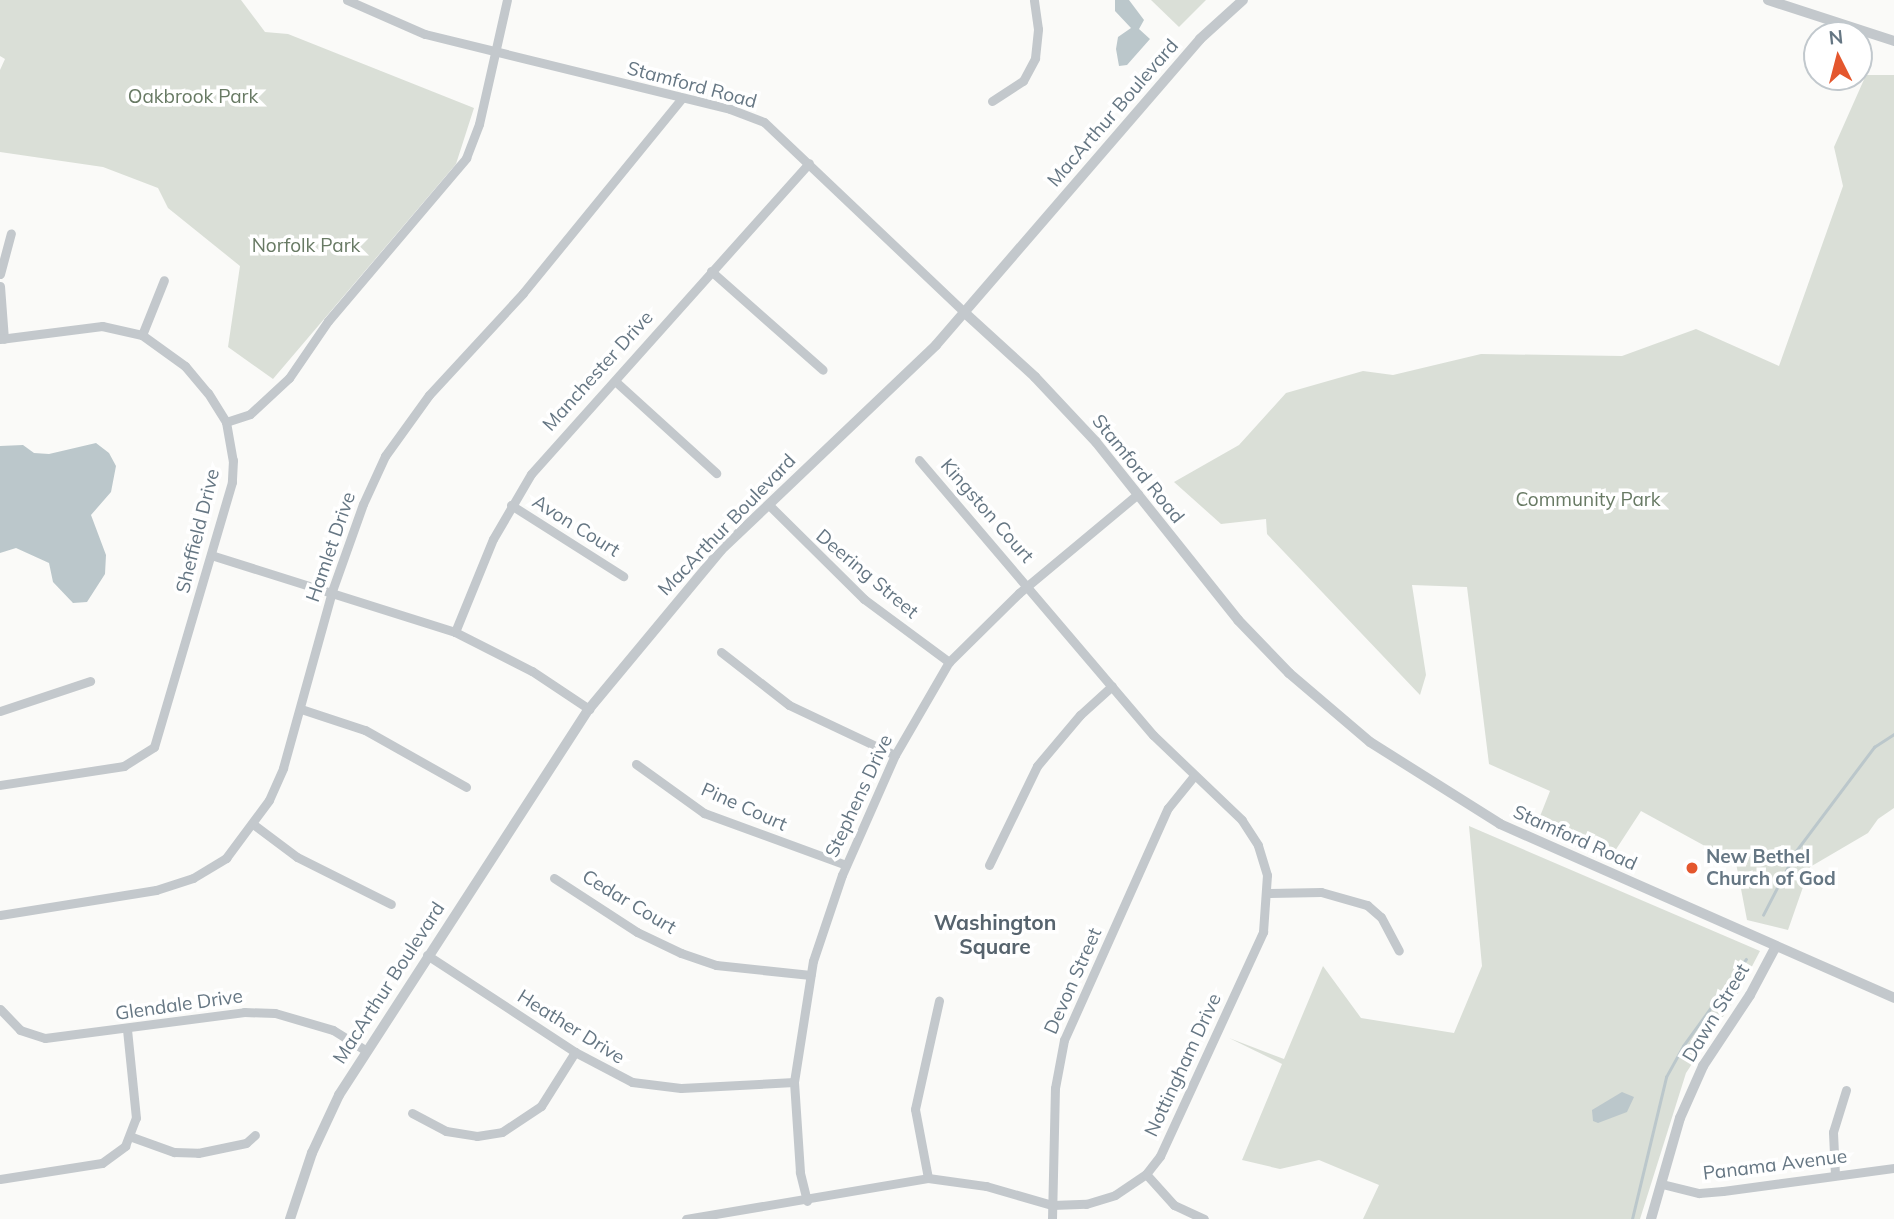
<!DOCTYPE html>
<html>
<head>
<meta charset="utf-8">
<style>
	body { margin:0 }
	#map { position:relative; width:1894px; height:1219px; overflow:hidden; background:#fafaf8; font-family:Mulish,sans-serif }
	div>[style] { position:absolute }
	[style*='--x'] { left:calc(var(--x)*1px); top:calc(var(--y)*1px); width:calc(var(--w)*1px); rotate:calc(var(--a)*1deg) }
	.green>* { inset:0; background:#dadfd7 }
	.water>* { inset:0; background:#bbc7cb }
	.stream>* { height:2.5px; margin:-1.25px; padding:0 1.25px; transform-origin:1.25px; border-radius:1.25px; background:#bbc7cb }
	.minor>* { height:9px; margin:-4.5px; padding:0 4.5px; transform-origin:4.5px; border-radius:4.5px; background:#c3c8cc }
	.tertiary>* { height:10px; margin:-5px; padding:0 5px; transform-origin:5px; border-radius:5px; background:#c3c8cc }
	.dots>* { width:19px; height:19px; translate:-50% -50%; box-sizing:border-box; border:4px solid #fff; border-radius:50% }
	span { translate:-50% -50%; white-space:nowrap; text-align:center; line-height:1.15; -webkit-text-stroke:7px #fff; paint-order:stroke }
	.street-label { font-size:19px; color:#657683 }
	.park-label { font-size:19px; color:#687a64 }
	.poi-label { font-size:19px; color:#657683; font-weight:700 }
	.left { translate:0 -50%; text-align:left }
	.neighbourhood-label { font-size:21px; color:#57646e; font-weight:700 }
	.north { position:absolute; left:1803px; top:21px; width:70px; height:70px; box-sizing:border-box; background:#fff; border:2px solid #c1c8cd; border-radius:50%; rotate:354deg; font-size:19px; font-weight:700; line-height:28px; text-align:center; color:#657683 }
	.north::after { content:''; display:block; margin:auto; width:24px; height:32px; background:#e4572e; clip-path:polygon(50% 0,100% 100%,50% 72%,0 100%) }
</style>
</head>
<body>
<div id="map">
	<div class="green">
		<div style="clip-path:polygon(0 0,241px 0,265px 32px,288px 34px,474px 108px,456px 164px,273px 379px,228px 347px,240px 266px,168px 208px,158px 188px,103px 167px,0 152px,0 70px,5px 59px,0 56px)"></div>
		<div style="clip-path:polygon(1151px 0,1206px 0,1179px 27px)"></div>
		<div style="clip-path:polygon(1866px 75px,1894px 75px,1894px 808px,1878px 819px,1868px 833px,1810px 867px,1788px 930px,1747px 920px,1736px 863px,1641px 811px,1613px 854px,1595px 835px,1587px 852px,1535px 829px,1550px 791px,1489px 764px,1467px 587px,1412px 585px,1426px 675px,1420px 695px,1267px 534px,1266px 519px,1221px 524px,1174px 482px,1239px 445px,1286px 393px,1363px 371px,1393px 375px,1481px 354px,1622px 356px,1696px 329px,1779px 366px,1843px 186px,1834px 147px)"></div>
		<div style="clip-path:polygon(1469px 826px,1760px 951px,1736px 997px,1686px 1073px,1640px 1219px,1363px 1219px,1379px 1185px,1319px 1160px,1280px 1169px,1242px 1160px,1282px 1064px,1229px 1038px,1284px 1059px,1323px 966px,1361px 1018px,1454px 1033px,1482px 966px)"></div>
	</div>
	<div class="water">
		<div style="clip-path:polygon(1115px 0,1129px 0,1144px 20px,1139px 29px,1150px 39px,1127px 65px,1119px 66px,1116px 49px,1118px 37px,1131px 28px,1115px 11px)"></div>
		<div style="clip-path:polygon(96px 443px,109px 453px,116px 466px,111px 492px,91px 515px,106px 555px,105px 574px,87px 602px,73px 603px,53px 582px,49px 563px,16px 548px,0 553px,0 446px,23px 445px,34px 453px,49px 454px)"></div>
		<div style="clip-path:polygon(1622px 1092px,1634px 1097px,1627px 1112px,1598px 1123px,1593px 1121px,1592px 1110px)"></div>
	</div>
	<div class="stream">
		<div style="--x:1763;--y:915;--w:72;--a:-62.7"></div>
		<div style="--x:1796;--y:851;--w:130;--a:-53.1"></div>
		<div style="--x:1874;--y:747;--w:24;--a:-33"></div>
		<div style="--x:1632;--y:1219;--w:146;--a:-76.5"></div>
		<div style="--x:1666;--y:1077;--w:35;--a:-61"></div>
		<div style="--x:1683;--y:1046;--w:107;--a:-54.1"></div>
	</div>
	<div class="minor">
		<div style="--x:347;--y:0;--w:85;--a:23.6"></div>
		<div style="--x:425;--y:34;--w:314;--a:13.8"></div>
		<div style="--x:730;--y:109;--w:36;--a:21"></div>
		<div style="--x:764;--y:122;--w:277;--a:43.5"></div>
		<div style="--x:992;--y:101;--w:37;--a:-33"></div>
		<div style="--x:1023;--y:81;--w:26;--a:-62"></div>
		<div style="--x:1035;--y:58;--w:29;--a:-84"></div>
		<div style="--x:1038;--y:29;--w:29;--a:-98"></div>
		<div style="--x:711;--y:271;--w:149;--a:41.5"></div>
		<div style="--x:0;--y:274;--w:42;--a:-75"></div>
		<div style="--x:0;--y:286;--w:53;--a:85.7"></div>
		<div style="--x:142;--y:335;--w:59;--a:-68.2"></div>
		<div style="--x:0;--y:339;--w:103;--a:-7.3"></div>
		<div style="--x:102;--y:326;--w:41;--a:12.7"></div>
		<div style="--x:142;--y:335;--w:53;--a:35.8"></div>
		<div style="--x:185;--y:366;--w:35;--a:50"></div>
		<div style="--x:208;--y:393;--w:34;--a:58"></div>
		<div style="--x:226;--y:422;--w:39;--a:80"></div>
		<div style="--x:233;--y:460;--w:22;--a:93"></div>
		<div style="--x:232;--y:482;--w:276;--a:106.4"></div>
		<div style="--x:154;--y:747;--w:36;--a:148"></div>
		<div style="--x:124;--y:766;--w:125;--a:171.3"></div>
		<div style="--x:615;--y:381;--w:137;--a:42.3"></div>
		<div style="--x:226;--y:422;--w:25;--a:-18"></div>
		<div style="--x:250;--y:414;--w:53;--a:-42.7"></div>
		<div style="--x:289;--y:378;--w:69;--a:-55.6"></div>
		<div style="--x:328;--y:321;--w:214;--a:-49.7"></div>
		<div style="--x:466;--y:158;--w:36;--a:-69"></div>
		<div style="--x:479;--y:124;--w:127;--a:-77.3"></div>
		<div style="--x:511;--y:505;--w:133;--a:32.4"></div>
		<div style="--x:769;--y:505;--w:134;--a:44.7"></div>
		<div style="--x:864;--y:599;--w:106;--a:36.5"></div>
		<div style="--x:211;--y:555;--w:256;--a:17.5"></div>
		<div style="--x:455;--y:632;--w:86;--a:26.9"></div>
		<div style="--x:532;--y:671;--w:69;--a:33.7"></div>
		<div style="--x:455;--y:632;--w:100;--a:-67.8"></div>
		<div style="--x:493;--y:539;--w:75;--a:-59.7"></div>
		<div style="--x:531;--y:474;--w:417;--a:-48.2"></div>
		<div style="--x:721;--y:652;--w:86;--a:37.9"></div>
		<div style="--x:789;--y:705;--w:117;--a:25.3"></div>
		<div style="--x:301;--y:709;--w:67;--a:18.2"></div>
		<div style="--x:365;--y:730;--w:116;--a:29.4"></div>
		<div style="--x:0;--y:711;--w:95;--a:-18.4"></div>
		<div style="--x:636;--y:764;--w:84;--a:35.8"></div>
		<div style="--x:704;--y:813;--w:151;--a:20.1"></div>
		<div style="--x:253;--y:824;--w:55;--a:36.9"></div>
		<div style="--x:297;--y:857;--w:105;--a:26.6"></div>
		<div style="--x:989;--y:865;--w:110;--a:-64.1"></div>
		<div style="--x:1037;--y:766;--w:67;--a:-49.9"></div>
		<div style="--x:1080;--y:715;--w:43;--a:-42.2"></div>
		<div style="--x:554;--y:878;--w:99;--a:33"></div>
		<div style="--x:637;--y:932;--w:49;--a:25.5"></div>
		<div style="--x:681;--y:953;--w:37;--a:19"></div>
		<div style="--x:716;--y:965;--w:95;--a:6.1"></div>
		<div style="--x:1269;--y:893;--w:52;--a:-1.1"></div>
		<div style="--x:1321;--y:892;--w:48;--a:15.8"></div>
		<div style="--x:1367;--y:905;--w:18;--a:41"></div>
		<div style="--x:1381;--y:917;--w:38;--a:62"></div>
		<div style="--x:0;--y:915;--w:158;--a:-9.1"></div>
		<div style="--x:156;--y:890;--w:39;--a:-18"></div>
		<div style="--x:193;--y:878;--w:39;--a:-31"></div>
		<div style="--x:226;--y:858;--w:72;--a:-53.4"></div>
		<div style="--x:269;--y:800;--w:35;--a:-66"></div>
		<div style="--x:283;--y:768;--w:184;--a:-74.5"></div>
		<div style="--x:332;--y:591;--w:92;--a:-70.4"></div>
		<div style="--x:363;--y:504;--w:53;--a:-65.4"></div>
		<div style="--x:385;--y:456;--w:75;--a:-54.2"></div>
		<div style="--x:429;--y:395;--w:139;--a:-47.3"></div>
		<div style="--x:523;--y:293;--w:250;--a:-50.8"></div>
		<div style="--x:427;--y:955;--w:177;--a:33.2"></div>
		<div style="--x:575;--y:1052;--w:64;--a:27.8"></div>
		<div style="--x:632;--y:1082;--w:49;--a:7"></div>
		<div style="--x:681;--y:1088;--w:113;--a:-3"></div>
		<div style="--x:0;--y:1009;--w:29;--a:46"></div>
		<div style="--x:20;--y:1030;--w:26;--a:18"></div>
		<div style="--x:45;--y:1038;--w:201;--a:-7.4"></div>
		<div style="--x:244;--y:1012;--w:31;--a:2"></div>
		<div style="--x:275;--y:1013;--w:60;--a:16.3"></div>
		<div style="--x:333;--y:1030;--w:38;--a:32"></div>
		<div style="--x:412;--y:1113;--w:38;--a:28"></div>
		<div style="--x:446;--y:1131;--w:31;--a:9"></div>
		<div style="--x:477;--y:1136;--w:25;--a:-9"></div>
		<div style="--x:502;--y:1132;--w:47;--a:-33.7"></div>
		<div style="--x:541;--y:1106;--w:64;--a:-57.8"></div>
		<div style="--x:132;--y:1137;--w:45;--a:19.7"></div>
		<div style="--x:174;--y:1152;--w:24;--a:2"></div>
		<div style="--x:198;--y:1153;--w:49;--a:-11.8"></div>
		<div style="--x:246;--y:1143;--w:12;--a:-42"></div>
		<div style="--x:1146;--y:1174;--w:42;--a:47.9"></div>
		<div style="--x:1174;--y:1205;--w:33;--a:25"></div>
		<div style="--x:1835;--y:1175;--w:43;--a:-92.7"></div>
		<div style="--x:1833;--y:1132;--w:44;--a:-72.8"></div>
		<div style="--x:928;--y:1178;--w:70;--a:-100.7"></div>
		<div style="--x:915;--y:1109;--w:111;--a:-77.5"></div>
		<div style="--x:0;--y:1179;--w:103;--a:-8.9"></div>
		<div style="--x:102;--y:1163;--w:29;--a:-36"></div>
		<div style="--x:125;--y:1146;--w:30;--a:-69"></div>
		<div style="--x:136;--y:1118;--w:88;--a:-95.8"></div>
		<div style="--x:1662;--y:1184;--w:38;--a:14"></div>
		<div style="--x:1699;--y:1193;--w:24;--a:-5"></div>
		<div style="--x:1723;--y:1191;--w:173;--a:-7.7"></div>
		<div style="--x:807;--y:1201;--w:30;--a:-104"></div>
		<div style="--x:800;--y:1172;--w:90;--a:-93.8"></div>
		<div style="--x:794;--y:1082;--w:122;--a:-81.1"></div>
		<div style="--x:813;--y:961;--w:91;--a:-71.4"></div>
		<div style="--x:842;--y:875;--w:131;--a:-66.2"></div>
		<div style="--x:895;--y:755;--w:108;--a:-59.9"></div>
		<div style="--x:949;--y:662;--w:98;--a:-44.6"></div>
		<div style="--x:1019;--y:593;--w:155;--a:-39.8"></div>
		<div style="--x:686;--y:1219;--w:245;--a:-9.6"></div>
		<div style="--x:928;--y:1178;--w:59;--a:7.9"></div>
		<div style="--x:986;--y:1186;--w:69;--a:16.1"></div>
		<div style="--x:1052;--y:1205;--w:34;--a:-2"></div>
		<div style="--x:1086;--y:1204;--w:30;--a:-17"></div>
		<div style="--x:1115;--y:1195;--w:37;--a:-34"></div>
		<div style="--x:1146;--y:1174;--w:23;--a:-52"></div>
		<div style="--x:1160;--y:1156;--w:247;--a:-65.3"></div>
		<div style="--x:1263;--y:932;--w:57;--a:-86"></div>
		<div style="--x:1267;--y:875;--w:31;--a:-107"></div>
		<div style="--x:1258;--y:845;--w:30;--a:-123"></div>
		<div style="--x:1242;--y:820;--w:123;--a:-136.3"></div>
		<div style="--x:1153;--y:735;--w:361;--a:-130.4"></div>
		<div style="--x:1052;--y:1219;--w:131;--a:-88.7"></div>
		<div style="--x:1055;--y:1088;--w:49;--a:-79.4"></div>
		<div style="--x:1064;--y:1040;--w:254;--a:-65.9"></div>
		<div style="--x:1168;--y:808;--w:40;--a:-51"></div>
	</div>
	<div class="tertiary">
		<div style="--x:1768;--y:0;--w:133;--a:18"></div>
		<div style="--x:965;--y:313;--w:95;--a:42.4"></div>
		<div style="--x:1035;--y:377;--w:89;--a:46.8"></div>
		<div style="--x:1096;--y:442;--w:228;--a:51.4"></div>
		<div style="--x:1238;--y:620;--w:74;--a:46.1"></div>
		<div style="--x:1289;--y:673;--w:106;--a:40.4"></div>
		<div style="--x:1370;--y:742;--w:154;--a:32.2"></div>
		<div style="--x:1500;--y:824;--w:431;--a:23.8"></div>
		<div style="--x:290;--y:1219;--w:70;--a:-71.6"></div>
		<div style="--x:312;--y:1153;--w:64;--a:-65"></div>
		<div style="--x:339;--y:1095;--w:460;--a:-57.1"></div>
		<div style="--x:589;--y:709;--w:207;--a:-50.3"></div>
		<div style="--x:721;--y:550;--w:297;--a:-43.6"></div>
		<div style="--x:936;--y:345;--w:404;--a:-49.2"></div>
		<div style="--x:1200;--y:39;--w:58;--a:-42.2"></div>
		<div style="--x:1651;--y:1219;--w:105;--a:-74"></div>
		<div style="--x:1680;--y:1118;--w:57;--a:-66.1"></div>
		<div style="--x:1703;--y:1066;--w:85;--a:-56.5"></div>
		<div style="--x:1750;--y:995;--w:55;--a:-62"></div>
	</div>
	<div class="dots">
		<div style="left:1692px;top:868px;background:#e4572e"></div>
	</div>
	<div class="street-label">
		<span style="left:692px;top:85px;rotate:15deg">Stamford Road</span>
		<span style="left:1113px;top:113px;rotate:-49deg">MacArthur Boulevard</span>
		<span style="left:598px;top:371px;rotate:-48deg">Manchester Drive</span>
		<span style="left:1138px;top:469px;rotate:51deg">Stamford Road</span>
		<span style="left:987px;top:511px;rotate:49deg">Kingston Court</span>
		<span style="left:727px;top:525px;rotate:-46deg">MacArthur Boulevard</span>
		<span style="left:576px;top:526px;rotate:32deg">Avon Court</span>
		<span style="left:198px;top:531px;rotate:-76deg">Sheffield Drive</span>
		<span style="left:331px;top:547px;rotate:-71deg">Hamlet Drive</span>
		<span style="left:867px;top:574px;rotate:40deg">Deering Street</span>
		<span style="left:859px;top:796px;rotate:-65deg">Stephens Drive</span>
		<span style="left:744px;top:807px;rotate:24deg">Pine Court</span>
		<span style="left:1575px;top:838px;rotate:24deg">Stamford Road</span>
		<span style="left:629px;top:902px;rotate:31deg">Cedar Court</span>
		<span style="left:1073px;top:981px;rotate:-66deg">Devon Street</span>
		<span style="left:389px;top:983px;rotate:-57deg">MacArthur Boulevard</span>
		<span style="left:179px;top:1005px;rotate:-8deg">Glendale Drive</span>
		<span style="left:1716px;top:1013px;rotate:-59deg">Dawn Street</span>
		<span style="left:571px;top:1027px;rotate:32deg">Heather Drive</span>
		<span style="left:1183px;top:1065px;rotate:-65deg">Nottingham Drive</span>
		<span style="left:1775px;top:1165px;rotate:-7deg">Panama Avenue</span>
	</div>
	<div class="park-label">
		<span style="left:193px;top:97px">Oakbrook Park</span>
		<span style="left:306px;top:246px">Norfolk Park</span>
		<span style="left:1588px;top:500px">Community Park</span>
	</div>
	<div class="poi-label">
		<span class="left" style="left:1706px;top:868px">New Bethel<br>Church of God</span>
	</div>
	<div class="neighbourhood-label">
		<span style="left:995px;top:934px">Washington<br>Square</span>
	</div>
	<div class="north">N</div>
</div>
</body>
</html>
